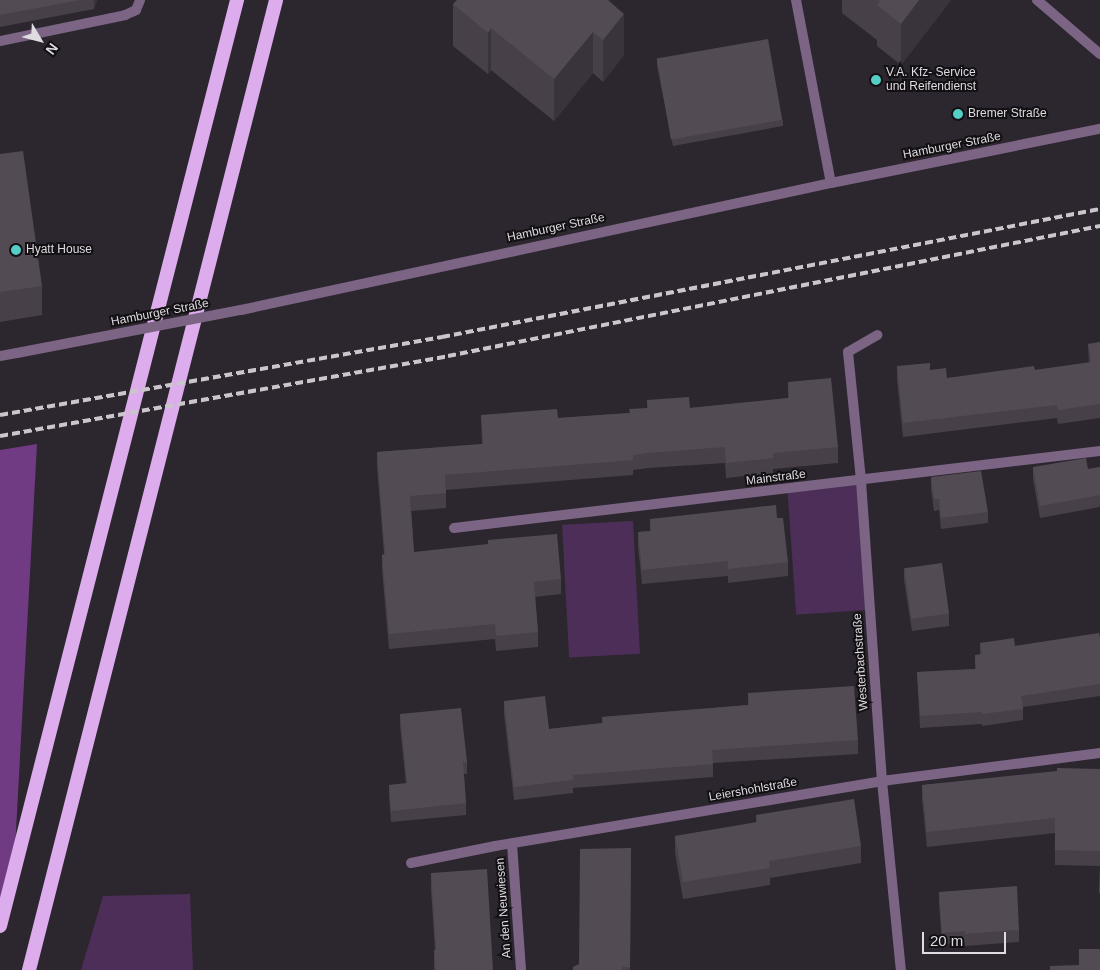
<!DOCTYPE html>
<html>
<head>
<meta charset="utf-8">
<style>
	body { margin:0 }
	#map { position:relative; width:1100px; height:970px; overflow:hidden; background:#2c262e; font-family:Helvetica,sans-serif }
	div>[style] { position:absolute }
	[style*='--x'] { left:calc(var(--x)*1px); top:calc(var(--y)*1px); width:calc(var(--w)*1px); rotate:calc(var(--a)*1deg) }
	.green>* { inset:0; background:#4d2e58; transform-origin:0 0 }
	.forest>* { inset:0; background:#703b83 }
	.service>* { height:10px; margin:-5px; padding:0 5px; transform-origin:5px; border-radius:5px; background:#7b6484 }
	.minor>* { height:10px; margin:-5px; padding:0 5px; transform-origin:5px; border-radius:5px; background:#7b6484 }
	.tertiary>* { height:10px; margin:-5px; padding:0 5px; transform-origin:5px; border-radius:5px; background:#7b6484 }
	.trunk>* { height:14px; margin:-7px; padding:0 7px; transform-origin:7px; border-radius:7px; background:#dcaced }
	.rail>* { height:4px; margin-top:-2px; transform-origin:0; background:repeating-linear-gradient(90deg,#cac6cc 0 8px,transparent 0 12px) }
	.tertiary-bridge>* { height:10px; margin:-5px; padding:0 5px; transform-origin:5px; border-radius:5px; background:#7b6484 }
	.wall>* { inset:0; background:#474048 }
	.shaded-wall>* { inset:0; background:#39343b }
	.building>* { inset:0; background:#524b54; transform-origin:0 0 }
	.dots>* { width:14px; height:14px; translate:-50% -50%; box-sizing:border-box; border:2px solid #131014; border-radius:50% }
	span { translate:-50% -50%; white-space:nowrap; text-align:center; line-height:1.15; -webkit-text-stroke:4px #131014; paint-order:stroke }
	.poi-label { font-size:12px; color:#dfdbe1 }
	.left { translate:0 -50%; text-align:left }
	.street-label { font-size:12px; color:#dfdbe1 }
	.north { position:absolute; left:15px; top:15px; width:50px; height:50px; -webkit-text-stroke:4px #131014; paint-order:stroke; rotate:127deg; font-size:14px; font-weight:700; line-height:20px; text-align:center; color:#dfdbe1 }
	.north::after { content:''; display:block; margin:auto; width:18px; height:22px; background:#dfdbe1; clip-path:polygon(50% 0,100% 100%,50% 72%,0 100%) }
	.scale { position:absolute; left:922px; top:932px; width:84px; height:22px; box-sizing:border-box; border:2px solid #dfdbe1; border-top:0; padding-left:6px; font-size:15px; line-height:18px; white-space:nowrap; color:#dfdbe1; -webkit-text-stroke:4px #131014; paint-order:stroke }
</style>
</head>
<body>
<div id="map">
	<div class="green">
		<div style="left:861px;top:481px;width:129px;height:74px;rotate:86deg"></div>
		<div style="left:633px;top:521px;width:133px;height:71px;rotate:87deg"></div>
		<div style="clip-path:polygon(190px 894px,193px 970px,81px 970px,103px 896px)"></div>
	</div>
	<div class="forest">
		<div style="clip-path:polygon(37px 444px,15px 849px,0 903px,0 450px)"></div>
	</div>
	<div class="service">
		<div style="--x:1037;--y:0;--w:83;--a:40.6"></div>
		<div style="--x:0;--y:41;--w:128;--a:-11.7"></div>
		<div style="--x:125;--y:15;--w:12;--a:-24"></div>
		<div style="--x:136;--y:10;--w:11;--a:-68"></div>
		<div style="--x:848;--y:352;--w:34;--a:-30"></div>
	</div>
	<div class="minor">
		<div style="--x:796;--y:0;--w:186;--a:79.2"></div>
		<div style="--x:848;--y:352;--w:130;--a:84.2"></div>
		<div style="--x:861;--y:481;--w:301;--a:86"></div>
		<div style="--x:882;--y:781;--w:190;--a:84.3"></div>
		<div style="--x:454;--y:528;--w:651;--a:-6.8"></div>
		<div style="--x:512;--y:844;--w:126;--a:85.9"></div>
		<div style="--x:411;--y:863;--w:86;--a:-11.4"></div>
		<div style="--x:495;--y:846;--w:392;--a:-9.5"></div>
		<div style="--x:882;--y:781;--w:220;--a:-7.3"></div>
	</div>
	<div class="tertiary">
		<div style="--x:241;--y:310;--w:604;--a:-12.15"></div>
		<div style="--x:831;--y:183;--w:274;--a:-11.4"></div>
		<div style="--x:0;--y:356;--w:17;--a:-10"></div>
	</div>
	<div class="trunk">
		<div style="--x:0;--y:926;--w:956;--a:-75.64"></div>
		<div style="--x:29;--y:970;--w:1001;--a:-75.71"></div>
	</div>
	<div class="rail">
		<div style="--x:0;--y:415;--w:449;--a:-10"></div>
		<div style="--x:442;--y:337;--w:670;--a:-11.01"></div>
		<div style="--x:0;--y:436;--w:455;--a:-10.1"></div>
		<div style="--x:448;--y:356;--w:665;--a:-11.28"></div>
	</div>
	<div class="tertiary-bridge">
		<div style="--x:17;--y:353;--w:228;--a:-10.9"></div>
	</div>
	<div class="wall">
		<div style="clip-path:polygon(0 0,97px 0,94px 9px,0 27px)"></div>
		<div style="clip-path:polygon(608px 0,624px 55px,603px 82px,593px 73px,554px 121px,491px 70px,488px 74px,453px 46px,453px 4px)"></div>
		<div style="clip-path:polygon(842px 0,951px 0,901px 65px,877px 46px,877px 40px,842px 13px)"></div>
		<div style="clip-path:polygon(657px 60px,783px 120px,783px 126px,673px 146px,657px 66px)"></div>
		<div style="clip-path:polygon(0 154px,42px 286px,42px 315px,0 322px)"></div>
		<div style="clip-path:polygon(1100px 342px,1100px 418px,1058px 424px,1057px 418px,903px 437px,897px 380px,897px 366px,930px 370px,947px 378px,1035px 370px,1089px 363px,1088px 344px)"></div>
		<div style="clip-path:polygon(788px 382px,838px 447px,838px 463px,773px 469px,773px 473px,726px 478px,725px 463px,648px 468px,633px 470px,633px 475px,446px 490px,446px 508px,411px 511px,414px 552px,561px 579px,561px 594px,535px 597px,538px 632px,538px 647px,496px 651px,495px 639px,389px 649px,382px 570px,382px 555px,384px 554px,377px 467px,377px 452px,482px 444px,481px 415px,558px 418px,629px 413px,647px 408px,647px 400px,690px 408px,788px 398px)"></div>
		<div style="clip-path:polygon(1033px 467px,1088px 469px,1100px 467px,1100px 507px,1040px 518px,1033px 479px)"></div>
		<div style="clip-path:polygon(931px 477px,988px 512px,988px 523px,941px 529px,939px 510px,934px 511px,931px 489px)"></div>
		<div style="clip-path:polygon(777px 518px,788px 562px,788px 576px,728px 583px,728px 576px,642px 584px,638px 547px,638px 532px,650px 531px,650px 519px)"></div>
		<div style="clip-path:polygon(904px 568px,949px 614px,949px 626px,912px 631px,904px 580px)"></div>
		<div style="clip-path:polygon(1100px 637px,1100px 696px,1023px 707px,1023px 720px,982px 726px,982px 724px,920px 728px,917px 672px,975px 669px,975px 655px,980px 655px,980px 643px,1015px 646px)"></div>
		<div style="clip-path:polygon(748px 693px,858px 740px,858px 754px,713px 763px,713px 777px,573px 788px,573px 793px,514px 800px,504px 714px,504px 701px,549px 729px,602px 723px,602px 717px,748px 705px)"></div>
		<div style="clip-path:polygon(400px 714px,467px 762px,467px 774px,464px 774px,466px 803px,466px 815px,391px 822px,389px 797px,389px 785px,406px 784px,400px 726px)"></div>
		<div style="clip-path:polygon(1100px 769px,1100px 908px,1100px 866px,1055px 865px,1055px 833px,927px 847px,922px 800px,922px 785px)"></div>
		<div style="clip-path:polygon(756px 815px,861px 846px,861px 863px,770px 878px,770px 885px,683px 899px,675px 853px,675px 836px,756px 823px)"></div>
		<div style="clip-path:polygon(631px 848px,630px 970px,573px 970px,579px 964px)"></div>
		<div style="clip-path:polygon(431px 873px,493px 970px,434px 970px,434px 950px,435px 950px,431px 890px)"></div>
		<div style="clip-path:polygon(939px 892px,1019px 930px,1019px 942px,965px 946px,965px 943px,942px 944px,939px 904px)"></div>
	</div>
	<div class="shaded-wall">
		<div style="clip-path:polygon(94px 0,97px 0,94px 9px)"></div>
		<div style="clip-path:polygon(919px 0,951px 0,901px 65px,901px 24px)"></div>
		<div style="clip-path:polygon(624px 14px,624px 55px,603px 82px,603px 40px)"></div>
		<div style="clip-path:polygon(491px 28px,491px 70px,488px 74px,488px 33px)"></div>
		<div style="clip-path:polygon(593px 32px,593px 73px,554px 121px,554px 79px)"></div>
	</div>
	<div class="building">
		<div style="clip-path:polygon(0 0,80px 0,0 15px)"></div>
		<div style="clip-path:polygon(457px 0,608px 0,624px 14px,603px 40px,593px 32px,554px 79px,491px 28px,488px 33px,453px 4px)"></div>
		<div style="clip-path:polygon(878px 0,919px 0,901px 24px,877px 5px,880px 1px)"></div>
		<div style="left:768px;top:39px;width:82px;height:113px;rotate:80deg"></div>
		<div style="clip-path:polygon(23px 151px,42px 286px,0 292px,0 154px)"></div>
		<div style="clip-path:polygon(1100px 342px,1100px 404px,1058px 410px,1057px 405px,903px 423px,897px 366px,930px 363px,930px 370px,946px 368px,947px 378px,1034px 366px,1035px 370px,1091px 362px,1088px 344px)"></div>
		<div style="clip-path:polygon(831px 378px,838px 447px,773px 453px,773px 458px,726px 463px,725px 447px,648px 453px,633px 455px,633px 460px,445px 475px,446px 493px,410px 496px,414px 552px,488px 544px,488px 540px,557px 534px,561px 579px,534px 582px,538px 632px,496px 636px,495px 624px,389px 634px,382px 555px,385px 554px,377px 452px,483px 444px,481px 415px,557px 409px,558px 418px,630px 413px,629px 409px,648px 408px,647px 400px,689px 397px,690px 408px,789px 398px,788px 382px)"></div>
		<div style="clip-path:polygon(1086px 458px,1088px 469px,1100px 467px,1100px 495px,1040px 506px,1033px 467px)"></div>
		<div style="clip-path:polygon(981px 471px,988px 512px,941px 518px,939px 499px,934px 499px,931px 477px)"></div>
		<div style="clip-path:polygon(776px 505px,777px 518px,783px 518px,788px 562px,728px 569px,728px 561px,642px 570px,638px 532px,651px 531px,650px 519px)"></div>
		<div style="left:942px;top:563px;width:51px;height:38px;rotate:82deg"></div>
		<div style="clip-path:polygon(1099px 633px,1100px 637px,1100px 684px,1021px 696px,1023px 709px,982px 714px,982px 712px,920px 716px,917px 672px,976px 669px,975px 655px,982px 654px,980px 643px,1014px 638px,1015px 646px)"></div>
		<div style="clip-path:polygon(854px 686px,858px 740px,712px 750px,713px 764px,573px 775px,573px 780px,514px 787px,504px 701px,545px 696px,549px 729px,603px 723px,602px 717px,749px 705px,748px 693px)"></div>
		<div style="clip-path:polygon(461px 708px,467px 762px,463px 762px,466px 803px,391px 811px,389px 785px,407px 783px,400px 714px)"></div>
		<div style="clip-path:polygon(1057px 768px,1100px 769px,1100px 851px,1055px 850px,1055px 818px,927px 832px,922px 785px,1057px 771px)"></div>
		<div style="clip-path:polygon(854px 799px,861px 846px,769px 861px,770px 868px,683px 882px,675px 836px,757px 822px,756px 815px)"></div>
		<div style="clip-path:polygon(631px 848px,630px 967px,622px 967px,622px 970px,573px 970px,573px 967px,579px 964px,580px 849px)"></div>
		<div style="clip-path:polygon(1100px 864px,1100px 893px,1099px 893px)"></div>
		<div style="clip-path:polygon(487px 869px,493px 970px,436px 970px,434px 950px,436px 950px,431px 873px)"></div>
		<div style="clip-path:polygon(1017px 886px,1019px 930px,965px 934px,965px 931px,942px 933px,939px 892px)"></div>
		<div style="clip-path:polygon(1079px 949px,1100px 949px,1100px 970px,1050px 970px,1050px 966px,1079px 965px)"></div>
	</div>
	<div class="dots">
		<div style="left:876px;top:80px;background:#55cec6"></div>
		<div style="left:958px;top:114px;background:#55cec6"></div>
		<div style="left:16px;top:250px;background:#55cec6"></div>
	</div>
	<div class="poi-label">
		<span class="left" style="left:886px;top:80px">V.A. Kfz- Service<br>und Reifendienst</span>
		<span class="left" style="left:968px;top:114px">Bremer Straße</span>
		<span class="left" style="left:26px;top:250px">Hyatt House</span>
	</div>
	<div class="street-label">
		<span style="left:952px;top:146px;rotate:-11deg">Hamburger Straße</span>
		<span style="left:556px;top:228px;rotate:-12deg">Hamburger Straße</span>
		<span style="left:160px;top:313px;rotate:-11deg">Hamburger Straße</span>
		<span style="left:776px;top:478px;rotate:-7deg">Mainstraße</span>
		<span style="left:861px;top:662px;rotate:-94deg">Westerbachstraße</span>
		<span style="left:753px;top:790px;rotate:-10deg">Leiershohlstraße</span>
		<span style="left:504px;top:908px;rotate:-94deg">An den Neuwiesen</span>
	</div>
	<div class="north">N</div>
	<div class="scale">20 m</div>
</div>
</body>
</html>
